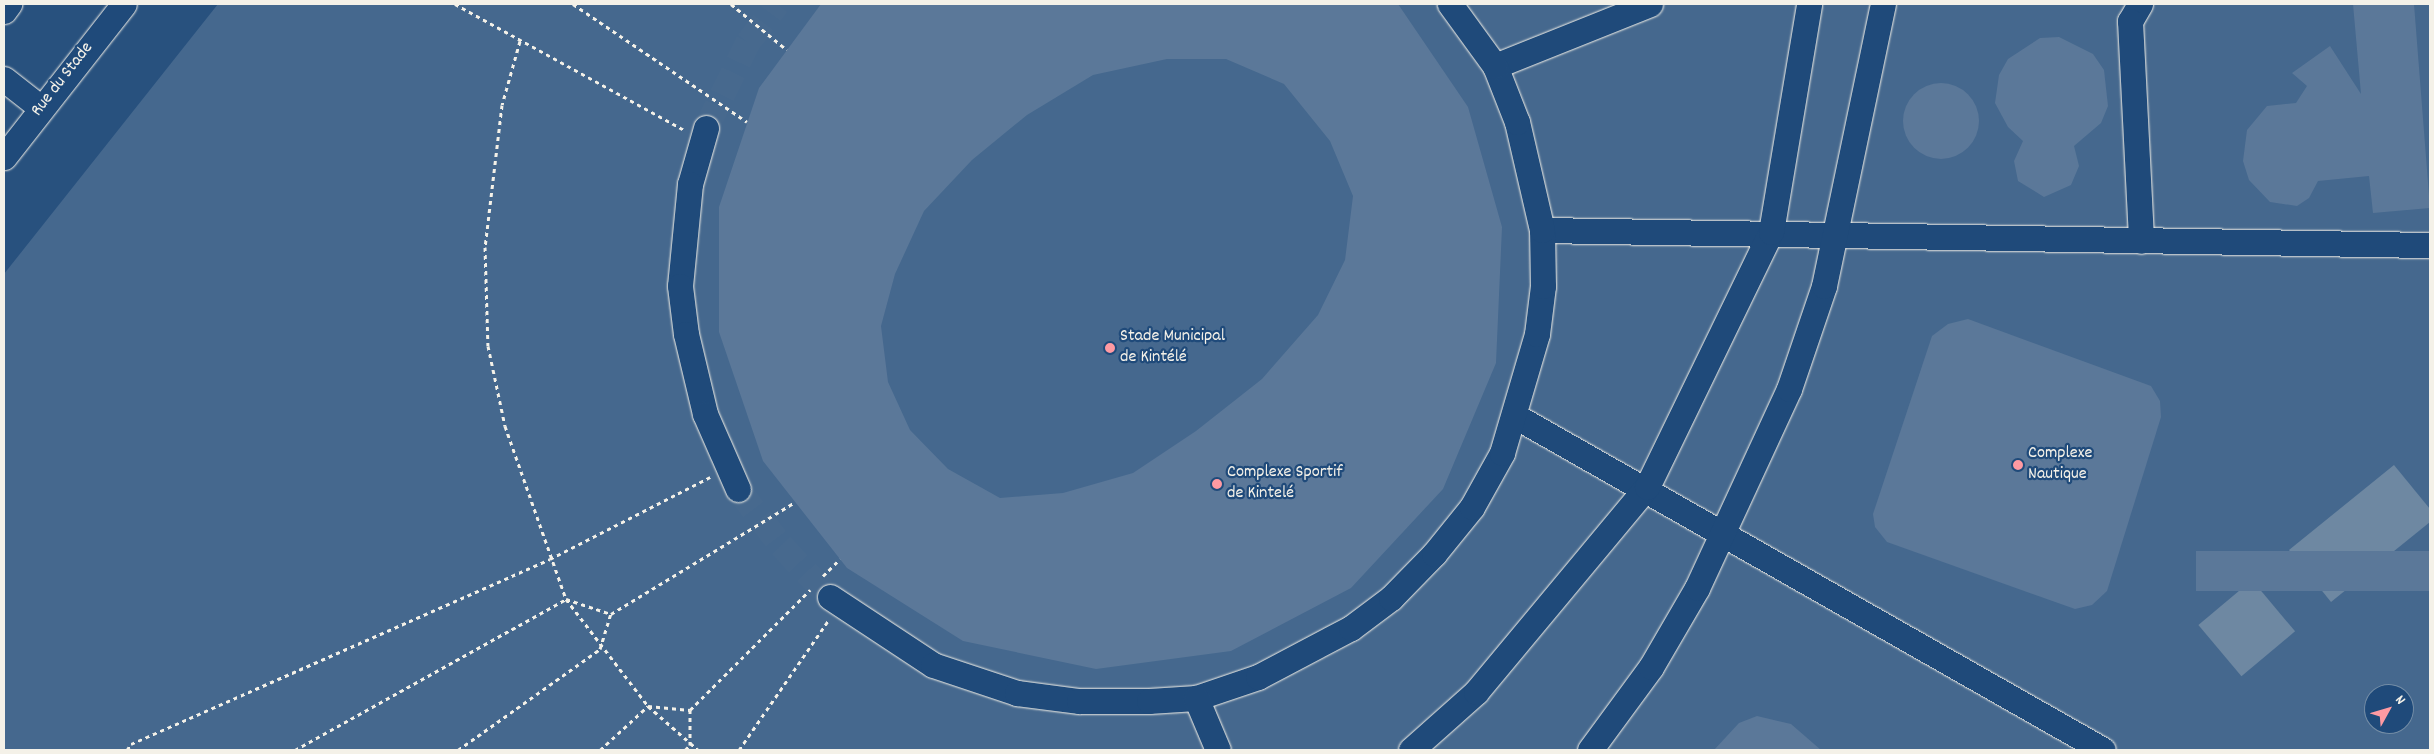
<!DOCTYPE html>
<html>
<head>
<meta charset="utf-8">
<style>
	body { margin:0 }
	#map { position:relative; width:2434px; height:754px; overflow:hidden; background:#28517e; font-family:Dekko,sans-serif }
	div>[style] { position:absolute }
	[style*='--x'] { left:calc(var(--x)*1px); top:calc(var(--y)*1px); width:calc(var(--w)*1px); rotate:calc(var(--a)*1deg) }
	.green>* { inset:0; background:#45688e }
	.water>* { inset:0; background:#6e88a2; transform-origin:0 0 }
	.building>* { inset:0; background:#5b7899; transform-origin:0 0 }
	.round { border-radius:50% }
	.minor-tunnel>* { height:25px; margin-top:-12.5px; transform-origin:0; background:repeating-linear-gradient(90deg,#47698e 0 25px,transparent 0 37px) }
	.path>* { height:3px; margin-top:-1.5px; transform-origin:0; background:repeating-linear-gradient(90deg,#f4f1e8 0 4px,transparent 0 8px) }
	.roads { filter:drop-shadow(0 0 1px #f4f1e8) drop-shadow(0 0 1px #f4f1e8) }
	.minor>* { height:25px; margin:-12.5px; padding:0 12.5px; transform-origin:12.5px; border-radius:12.5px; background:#1f4a7a }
	.dots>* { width:14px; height:14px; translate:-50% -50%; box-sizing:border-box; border:2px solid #1f4a7a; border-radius:50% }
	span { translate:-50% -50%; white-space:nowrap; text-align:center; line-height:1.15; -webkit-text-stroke:4.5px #1f4a7a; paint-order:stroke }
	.street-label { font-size:18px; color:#f4f1e8 }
	.poi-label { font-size:18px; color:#f4f1e8 }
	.left { translate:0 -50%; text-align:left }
	.frame { position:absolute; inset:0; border:5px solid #f4f1e8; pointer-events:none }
	.north { position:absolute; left:2364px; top:684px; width:50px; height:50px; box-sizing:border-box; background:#1f4a7a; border:1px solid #748da6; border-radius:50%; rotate:51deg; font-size:14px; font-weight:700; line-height:20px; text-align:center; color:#f4f1e8 }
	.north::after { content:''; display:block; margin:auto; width:18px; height:22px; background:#ff9aa2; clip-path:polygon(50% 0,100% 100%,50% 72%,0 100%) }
</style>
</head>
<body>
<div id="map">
	<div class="green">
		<div style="clip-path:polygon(evenodd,218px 4px,2430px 4px,2430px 750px,4px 750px,4px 274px,218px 4px,2374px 694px,2404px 694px,2404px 724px,2374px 724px,2374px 694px)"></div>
	</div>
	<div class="water">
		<div style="clip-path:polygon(2394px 465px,2430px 509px,2430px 522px,2331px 602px,2289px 550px)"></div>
		<div style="left:2252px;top:580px;width:67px;height:70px;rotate:50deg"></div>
	</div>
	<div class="building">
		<div style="clip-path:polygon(evenodd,821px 4px,1398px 4px,1468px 107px,1502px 227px,1496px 363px,1443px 489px,1351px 588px,1231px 651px,1096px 669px,963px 641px,847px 568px,763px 461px,719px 332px,719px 207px,759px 88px,821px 4px,1167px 59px,1226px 59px,1284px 84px,1330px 141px,1353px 196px,1345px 260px,1318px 315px,1262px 379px,1196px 431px,1133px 473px,1063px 493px,1000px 498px,948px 469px,910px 430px,888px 382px,881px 326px,895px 274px,924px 211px,972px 160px,1027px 115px,1093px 75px,1167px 59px)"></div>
		<div style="clip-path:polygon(2353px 4px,2414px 4px,2430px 208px,2373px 213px,2369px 176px,2318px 181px,2309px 198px,2297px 206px,2270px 202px,2249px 180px,2243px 161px,2247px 130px,2267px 106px,2296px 103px,2307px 86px,2292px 73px,2330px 46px,2361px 94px)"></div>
		<div style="clip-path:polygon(2059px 37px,2093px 54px,2104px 70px,2108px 106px,2101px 123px,2074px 146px,2079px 166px,2071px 185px,2044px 197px,2018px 181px,2014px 161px,2023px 141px,2008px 127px,1995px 103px,1999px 75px,2008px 59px,2040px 38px)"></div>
		<div class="round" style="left:1903px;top:83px;width:76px;height:76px"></div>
		<div style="clip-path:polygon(1968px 319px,2151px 386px,2160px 401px,2161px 417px,2107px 591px,2092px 605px,2075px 609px,1887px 542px,1875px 527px,1873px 514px,1932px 336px,1948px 324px)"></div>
		<div style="left:2430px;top:551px;width:40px;height:234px;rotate:90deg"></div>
		<div style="clip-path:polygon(1757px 716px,1791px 724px,1821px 750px,1714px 750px,1739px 723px)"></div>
	</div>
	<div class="minor-tunnel">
		<div style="--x:706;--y:128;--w:96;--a:-64"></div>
		<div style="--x:748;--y:42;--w:48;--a:-52.7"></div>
		<div style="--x:738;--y:489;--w:71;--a:52.5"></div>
		<div style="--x:781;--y:545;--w:71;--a:46.7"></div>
	</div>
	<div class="path">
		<div style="--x:455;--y:4;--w:261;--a:28.8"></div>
		<div style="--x:573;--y:4;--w:210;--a:34.1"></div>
		<div style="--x:731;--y:4;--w:72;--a:39.4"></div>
		<div style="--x:520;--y:41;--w:66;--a:105.7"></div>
		<div style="--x:502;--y:105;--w:143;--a:96.8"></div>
		<div style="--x:485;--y:247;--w:99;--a:88.3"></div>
		<div style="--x:488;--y:346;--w:82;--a:78"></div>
		<div style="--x:505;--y:426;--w:183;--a:70.6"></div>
		<div style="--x:566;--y:599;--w:135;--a:52.5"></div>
		<div style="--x:648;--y:706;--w:67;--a:41.3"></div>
		<div style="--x:823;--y:576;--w:24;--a:-45"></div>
		<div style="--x:127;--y:750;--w:7;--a:-56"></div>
		<div style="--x:131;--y:744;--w:458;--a:-23.8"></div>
		<div style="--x:550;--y:559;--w:180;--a:-27.1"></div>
		<div style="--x:295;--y:750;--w:310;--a:-29.1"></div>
		<div style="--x:566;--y:599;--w:47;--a:18.4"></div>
		<div style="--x:458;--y:750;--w:174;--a:-35.4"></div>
		<div style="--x:600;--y:649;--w:37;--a:-73"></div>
		<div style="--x:611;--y:614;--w:215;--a:-31.3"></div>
		<div style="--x:600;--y:750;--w:65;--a:-42.5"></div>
		<div style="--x:648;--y:706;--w:42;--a:5.4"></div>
		<div style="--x:690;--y:710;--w:170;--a:-45"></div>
		<div style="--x:685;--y:750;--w:7;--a:-45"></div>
		<div style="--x:690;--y:745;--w:35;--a:-90"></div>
		<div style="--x:739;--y:750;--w:157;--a:-55.4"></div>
	</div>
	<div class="roads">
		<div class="minor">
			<div style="--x:2140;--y:4;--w:20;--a:120"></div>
			<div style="--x:2130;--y:21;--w:220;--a:87.1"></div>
			<div style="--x:4;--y:11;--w:9;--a:-54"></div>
			<div style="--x:1495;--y:66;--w:167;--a:-21.8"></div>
			<div style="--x:4;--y:79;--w:47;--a:38.1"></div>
			<div style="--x:706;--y:128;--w:58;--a:105.9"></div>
			<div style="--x:690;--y:184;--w:102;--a:95.6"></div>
			<div style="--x:680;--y:286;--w:48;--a:82.9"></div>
			<div style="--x:686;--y:334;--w:82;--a:76.6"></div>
			<div style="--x:705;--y:414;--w:82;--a:66.3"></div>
			<div style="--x:4;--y:157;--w:194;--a:-51.9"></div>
			<div style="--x:1542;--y:230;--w:888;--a:0.97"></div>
			<div style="--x:1515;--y:416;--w:676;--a:29.6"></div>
			<div style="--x:830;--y:597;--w:123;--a:33.4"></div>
			<div style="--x:933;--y:665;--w:89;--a:18.4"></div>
			<div style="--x:1017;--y:693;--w:63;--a:7.4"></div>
			<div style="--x:1079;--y:701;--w:70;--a:0"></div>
			<div style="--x:1149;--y:701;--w:47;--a:-3.7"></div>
			<div style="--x:1196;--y:698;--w:65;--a:-18.7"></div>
			<div style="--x:1258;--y:677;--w:105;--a:-27.8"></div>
			<div style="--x:1351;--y:628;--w:50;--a:-36.9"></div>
			<div style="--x:1391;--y:598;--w:62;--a:-45.7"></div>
			<div style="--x:1434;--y:554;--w:60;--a:-51"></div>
			<div style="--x:1472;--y:507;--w:62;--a:-60.9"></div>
			<div style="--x:1502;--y:453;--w:124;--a:-73.6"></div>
			<div style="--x:1537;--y:334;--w:48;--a:-82.9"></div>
			<div style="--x:1543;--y:286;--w:56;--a:-91"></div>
			<div style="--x:1542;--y:230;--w:111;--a:-103"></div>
			<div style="--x:1517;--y:122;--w:60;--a:-111.4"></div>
			<div style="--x:1495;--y:66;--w:77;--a:-126"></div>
			<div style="--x:1196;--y:698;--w:56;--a:67.1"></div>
			<div style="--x:1411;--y:750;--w:87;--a:-41.7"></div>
			<div style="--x:1476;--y:692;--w:267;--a:-50.2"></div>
			<div style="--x:1647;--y:487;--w:284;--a:-64.1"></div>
			<div style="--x:1771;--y:232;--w:231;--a:-80.5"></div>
			<div style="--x:1590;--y:750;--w:103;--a:-53.7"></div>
			<div style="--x:1651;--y:667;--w:91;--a:-59.8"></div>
			<div style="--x:1697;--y:588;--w:219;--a:-65.2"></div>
			<div style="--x:1789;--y:389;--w:109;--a:-71.2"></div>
			<div style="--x:1824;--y:286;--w:288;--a:-78.2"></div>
		</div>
	</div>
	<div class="dots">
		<div style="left:1110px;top:348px;background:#ff9aa2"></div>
		<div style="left:2018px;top:465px;background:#ff9aa2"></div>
		<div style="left:1217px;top:484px;background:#ff9aa2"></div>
	</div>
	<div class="street-label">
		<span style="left:63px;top:80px;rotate:-52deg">Rue du Stade</span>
	</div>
	<div class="poi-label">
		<span class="left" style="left:1120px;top:348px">Stade Municipal<br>de Kintélé</span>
		<span class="left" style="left:2028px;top:465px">Complexe<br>Nautique</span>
		<span class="left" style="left:1227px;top:484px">Complexe Sportif<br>de Kintelé</span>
	</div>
	<div class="frame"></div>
	<div class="north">N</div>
</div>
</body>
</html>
